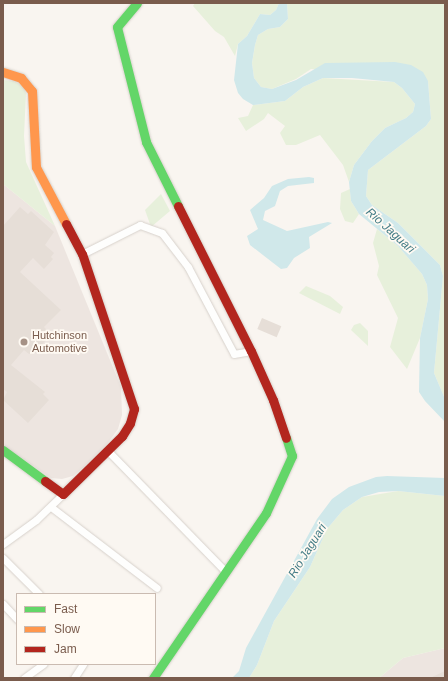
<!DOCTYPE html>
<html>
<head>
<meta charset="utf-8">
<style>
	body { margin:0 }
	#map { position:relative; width:448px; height:681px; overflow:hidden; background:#f9f5f0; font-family:Arial,sans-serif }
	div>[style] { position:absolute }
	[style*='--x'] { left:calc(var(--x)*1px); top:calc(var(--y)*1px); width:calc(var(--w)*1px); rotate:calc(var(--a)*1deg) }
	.industrial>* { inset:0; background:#ede5e0 }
	.green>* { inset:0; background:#e7f0db }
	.water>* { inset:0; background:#d0e8ea }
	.building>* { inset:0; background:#e6ded7; transform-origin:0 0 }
	.roads { filter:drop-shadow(0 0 1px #d7d1cb) drop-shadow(0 0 1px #d7d1cb) }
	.street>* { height:7px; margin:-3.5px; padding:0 3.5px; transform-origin:3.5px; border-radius:3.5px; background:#fefefd }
	.fast>* { height:9px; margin:-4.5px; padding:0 4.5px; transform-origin:4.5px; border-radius:4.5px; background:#63d668 }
	.slow>* { height:9px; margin:-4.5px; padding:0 4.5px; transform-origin:4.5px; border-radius:4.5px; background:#ff974d }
	.jam>* { height:9px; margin:-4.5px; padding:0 4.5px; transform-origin:4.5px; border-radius:4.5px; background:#b3261e }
	.dots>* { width:11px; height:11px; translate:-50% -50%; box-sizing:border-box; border:2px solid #fffaf3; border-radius:50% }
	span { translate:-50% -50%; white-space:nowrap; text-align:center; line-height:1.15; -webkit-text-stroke:3.5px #fffaf3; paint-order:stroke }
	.poi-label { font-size:11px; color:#7a5c4d }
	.left { translate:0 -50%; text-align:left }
	.water-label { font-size:12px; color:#437c86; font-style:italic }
	.frame { position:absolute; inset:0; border:4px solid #7a5c4d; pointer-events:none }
	.legend { position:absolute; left:16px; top:593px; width:140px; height:72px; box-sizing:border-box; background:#fffaf3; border:1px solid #cabbb1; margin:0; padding:5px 7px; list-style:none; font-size:12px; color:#7a5c4d }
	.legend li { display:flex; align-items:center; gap:8px; height:20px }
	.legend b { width:20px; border:1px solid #cabbb1 }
</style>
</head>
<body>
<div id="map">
	<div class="industrial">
		<div style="clip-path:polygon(3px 184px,55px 226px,121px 387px,122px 415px,118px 429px,107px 444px,85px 466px,73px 476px,62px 479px,51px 478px,3px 445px)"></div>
		<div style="clip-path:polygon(445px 648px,445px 678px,379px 678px,403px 658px)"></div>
	</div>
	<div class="green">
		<div style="clip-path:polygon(195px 3px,279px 3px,276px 10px,270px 15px,260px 14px,247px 36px,238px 44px,235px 56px,224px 37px,215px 31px,193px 6px)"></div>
		<div style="clip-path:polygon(287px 3px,445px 3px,445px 399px,434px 373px,443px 276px,440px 265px,398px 223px,372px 205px,366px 196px,368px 170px,426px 126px,431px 119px,428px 81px,311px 69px,296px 79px,272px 89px,261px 87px,254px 78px,252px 63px,255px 45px,258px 35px,268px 29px,280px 27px,288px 19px)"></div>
		<div style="clip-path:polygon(323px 78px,394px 82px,402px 88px,415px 104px,413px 112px,406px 118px,385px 128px,372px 141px,354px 165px,349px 182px,343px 165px,320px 135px,296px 145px,286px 145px,280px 133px,285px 126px,268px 113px,264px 119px,246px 131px,238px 118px,248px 116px,253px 105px,285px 101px,303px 87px)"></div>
		<div style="clip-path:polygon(3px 80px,14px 81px,23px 86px,26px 93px,24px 136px,26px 162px,55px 226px,3px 184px)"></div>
		<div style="clip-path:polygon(350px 189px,351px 201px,359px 214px,353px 223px,345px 221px,340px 209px,341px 193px)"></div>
		<div style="clip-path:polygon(161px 194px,170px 211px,151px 227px,145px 210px)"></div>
		<div style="clip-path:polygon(377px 229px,398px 246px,422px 274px,427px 285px,428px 299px,420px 338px,407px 369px,390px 347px,398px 318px,377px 275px,379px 266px,373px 243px)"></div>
		<div style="clip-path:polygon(306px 286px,330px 296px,343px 307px,340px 314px,299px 293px)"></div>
		<div style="clip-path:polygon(360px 323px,368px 331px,368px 346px,351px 330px,354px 325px)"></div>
		<div style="clip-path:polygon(398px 491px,445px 496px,445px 648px,403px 658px,379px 678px,249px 678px,257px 665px,274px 621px,310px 567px,327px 529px,343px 510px,362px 497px)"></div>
	</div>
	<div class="water">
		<div style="clip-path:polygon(279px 3px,287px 3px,288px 19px,280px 27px,268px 29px,258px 35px,255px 45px,252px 63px,254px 78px,261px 87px,272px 89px,296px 80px,325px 63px,395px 62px,411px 65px,423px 72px,428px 81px,431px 119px,426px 126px,368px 170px,366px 196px,372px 205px,398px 223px,440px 265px,443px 276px,434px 373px,445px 399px,445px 422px,425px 401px,419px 392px,420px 338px,428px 299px,427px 285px,422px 274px,398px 246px,359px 214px,351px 201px,349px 182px,354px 165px,372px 141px,385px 128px,406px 118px,413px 112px,415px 104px,402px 88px,394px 82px,352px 78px,323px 78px,303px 87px,285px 101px,253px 105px,243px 99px,238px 93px,234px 80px,238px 44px,247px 36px,260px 14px,270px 15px,276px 10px)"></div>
		<div style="clip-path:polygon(309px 177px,314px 178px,314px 183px,288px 186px,280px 191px,275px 206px,265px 211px,263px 220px,287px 231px,328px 222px,332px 223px,309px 237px,310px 248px,294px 258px,287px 268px,281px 269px,250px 245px,247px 236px,258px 229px,250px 210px,264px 198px,272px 186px,288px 179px)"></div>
		<div style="clip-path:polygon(387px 476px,445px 478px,445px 496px,398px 491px,379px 492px,362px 497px,343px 510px,327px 529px,310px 567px,274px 621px,257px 665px,249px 678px,232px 678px,239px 671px,246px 648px,317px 519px,332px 499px,349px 487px,376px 477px)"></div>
	</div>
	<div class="building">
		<div style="clip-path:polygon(20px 207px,28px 214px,31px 211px,54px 232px,45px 245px,54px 253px,51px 257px,53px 259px,44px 269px,33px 258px,20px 272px,61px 310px,44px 327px,51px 334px,35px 353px,29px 354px,24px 350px,11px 365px,45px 392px,43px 394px,49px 400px,28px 423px,3px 400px,7px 392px,3px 389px,3px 226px)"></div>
		<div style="left:262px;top:318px;width:21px;height:12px;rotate:23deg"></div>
		<div style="clip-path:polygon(445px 671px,445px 678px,430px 678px)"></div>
	</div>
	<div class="roads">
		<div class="street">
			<div style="--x:82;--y:254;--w:65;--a:-26.6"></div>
			<div style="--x:140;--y:225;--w:23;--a:20"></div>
			<div style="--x:162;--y:233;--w:43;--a:52.6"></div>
			<div style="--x:188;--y:267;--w:98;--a:62.1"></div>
			<div style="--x:234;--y:354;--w:17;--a:-10"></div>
			<div style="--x:108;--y:451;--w:169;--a:45.7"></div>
			<div style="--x:51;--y:507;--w:133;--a:37.4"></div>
			<div style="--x:3;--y:544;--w:41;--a:-36"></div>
			<div style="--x:36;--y:520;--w:37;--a:-44"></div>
			<div style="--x:3;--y:558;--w:51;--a:45"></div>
			<div style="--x:3;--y:604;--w:21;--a:47"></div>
			<div style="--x:24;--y:678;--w:24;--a:-36"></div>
			<div style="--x:74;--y:678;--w:17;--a:-57"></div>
		</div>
		<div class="fast">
			<div style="--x:137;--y:3;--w:31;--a:130"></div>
			<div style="--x:117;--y:27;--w:119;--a:75.8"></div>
			<div style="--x:146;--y:142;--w:72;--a:63.4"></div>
			<div style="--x:3;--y:450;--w:52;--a:36.4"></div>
			<div style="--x:153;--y:678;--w:200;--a:-55.6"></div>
			<div style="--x:266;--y:513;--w:63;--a:-65.5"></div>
			<div style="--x:292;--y:456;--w:19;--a:-108"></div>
		</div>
		<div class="slow">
			<div style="--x:3;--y:72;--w:19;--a:18"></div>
			<div style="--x:21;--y:78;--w:17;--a:50"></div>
			<div style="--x:32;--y:91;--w:76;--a:87"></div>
			<div style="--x:36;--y:167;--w:64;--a:62.2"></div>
		</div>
		<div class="jam">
			<div style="--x:178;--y:206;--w:162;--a:63.3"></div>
			<div style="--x:251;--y:351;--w:54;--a:65.8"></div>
			<div style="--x:273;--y:400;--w:40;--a:71.1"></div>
			<div style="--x:45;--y:481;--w:22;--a:36"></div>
			<div style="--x:63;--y:494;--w:83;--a:-44.5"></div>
			<div style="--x:122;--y:436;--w:15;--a:-58"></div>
			<div style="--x:130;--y:423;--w:15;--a:-74"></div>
			<div style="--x:134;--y:409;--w:163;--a:-108.5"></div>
			<div style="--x:82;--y:254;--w:34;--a:-118"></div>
		</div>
	</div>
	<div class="dots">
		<div style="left:24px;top:342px;background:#a69286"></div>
	</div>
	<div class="poi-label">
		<span class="left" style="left:32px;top:342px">Hutchinson<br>Automotive</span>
	</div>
	<div class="water-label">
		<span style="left:390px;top:231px;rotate:42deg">Rio Jaguari</span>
		<span style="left:308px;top:551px;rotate:-58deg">Rio Jaguari</span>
	</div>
	<div class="frame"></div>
	<ul class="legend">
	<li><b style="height:5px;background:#63d668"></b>Fast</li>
	<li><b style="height:5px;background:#ff974d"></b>Slow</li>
	<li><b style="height:5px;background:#b3261e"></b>Jam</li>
	</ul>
</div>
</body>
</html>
